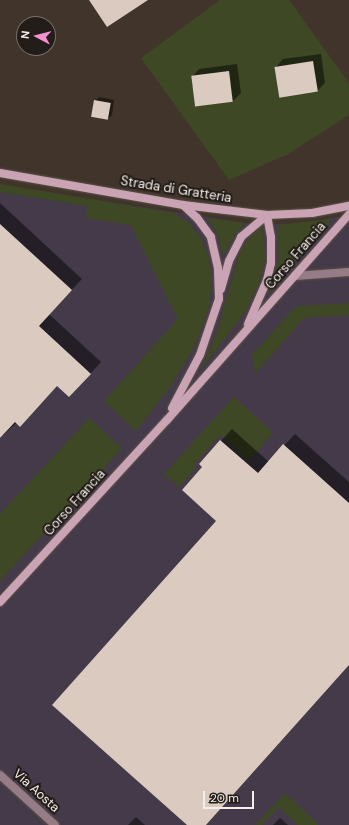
<!DOCTYPE html>
<html>
<head>
<meta charset="utf-8">
<style>
	body { margin:0 }
	#map { position:relative; width:349px; height:825px; overflow:hidden; background:#40342b; font-family:"DM Sans",sans-serif }
	div>[style] { position:absolute }
	[style*='--x'] { left:calc(var(--x)*1px); top:calc(var(--y)*1px); width:calc(var(--w)*1px); rotate:calc(var(--a)*1deg) }
	.industrial>* { inset:0; background:#453a49 }
	.green>* { inset:0; background:#3f4825 }
	.shadow>* { inset:0; background:#0007 }
	.building>* { inset:0; background:#dacac0; transform-origin:0 0 }
	.roads { filter:drop-shadow(0 0 1px #5d5249) drop-shadow(0 0 1px #5d5249) }
	.street>* { height:8px; margin:-4px; padding:0 4px; transform-origin:4px; border-radius:4px; background:#957c87 }
	.secondary>* { height:8px; margin:-4px; padding:0 4px; transform-origin:4px; border-radius:4px; background:#caa3b5 }
	span { translate:-50% -50%; white-space:nowrap; text-align:center; line-height:1.15; -webkit-text-stroke:4px #221d19; paint-order:stroke }
	.street-label { font-size:13px; color:#f5ede8 }
	.north { position:absolute; left:16px; top:16px; width:40px; height:40px; box-sizing:border-box; background:#221d19; border:1px solid #76706c; border-radius:50%; rotate:277deg; font-size:11px; font-weight:700; line-height:16px; text-align:center; color:#f5ede8 }
	.north::after { content:''; display:block; margin:auto; width:14px; height:18px; background:#f591d3; clip-path:polygon(50% 0,100% 100%,50% 72%,0 100%) }
	.scale { position:absolute; left:203px; top:791px; width:51px; height:18px; box-sizing:border-box; border:2px solid #f5ede8; border-top:0; padding-left:5px; font-size:12px; line-height:14px; white-space:nowrap; color:#f5ede8; -webkit-text-stroke:3px #221d19; paint-order:stroke }
</style>
</head>
<body>
<div id="map">
	<div class="industrial">
		<div style="clip-path:polygon(0 192px,87px 206px,89px 199px,245px 223px,297px 224px,349px 215px,349px 825px,0 825px)"></div>
	</div>
	<div class="green">
		<div style="clip-path:polygon(220px 0,289px 0,349px 83px,349px 115px,288px 154px,229px 180px,141px 58px)"></div>
		<div style="clip-path:polygon(0 184px,174px 213px,188px 222px,201px 238px,209px 258px,212px 281px,209px 307px,204px 322px,194px 347px,170px 387px,136px 431px,104px 401px,178px 319px,131px 225px,86px 218px,87px 206px,0 192px)"></div>
		<div style="clip-path:polygon(207px 218px,245px 223px,236px 233px,223px 256px,217px 233px)"></div>
		<div style="clip-path:polygon(332px 219px,266px 296px,279px 259px,277px 225px)"></div>
		<div style="clip-path:polygon(262px 225px,265px 258px,259px 283px,245px 312px,200px 371px,217px 332px,239px 254px,245px 243px)"></div>
		<div style="clip-path:polygon(349px 303px,349px 315px,304px 318px,255px 374px,252px 355px,296px 306px)"></div>
		<div style="clip-path:polygon(234px 397px,273px 433px,249px 461px,220px 435px,194px 465px,196px 468px,179px 487px,164px 474px)"></div>
		<div style="clip-path:polygon(89px 418px,122px 448px,0 581px,0 514px)"></div>
		<div style="clip-path:polygon(285px 793px,319px 825px,298px 825px,279px 807px,261px 825px,255px 825px)"></div>
	</div>
	<div class="shadow">
		<div style="clip-path:polygon(321px 54px,325px 83px,317px 91px,276px 67px,283px 59px)"></div>
		<div style="clip-path:polygon(237px 64px,241px 93px,233px 101px,195px 106px,192px 77px,199px 69px)"></div>
		<div style="clip-path:polygon(99px 97px,114px 100px,112px 115px,108px 119px,95px 101px)"></div>
		<div style="clip-path:polygon(0 203px,82px 279px,49px 314px,101px 362px,80px 385px,57px 385px,0 438px)"></div>
		<div style="clip-path:polygon(232px 429px,269px 462px,295px 434px,349px 482px,349px 665px,206px 825px,188px 825px,217px 521px,203px 467px,200px 464px)"></div>
		<div style="clip-path:polygon(136px 817px,145px 825px,128px 825px)"></div>
		<div style="clip-path:polygon(280px 818px,288px 825px,273px 825px)"></div>
	</div>
	<div class="building">
		<div style="clip-path:polygon(89px 0,148px 0,107px 27px)"></div>
		<div style="left:313px;top:61px;width:31px;height:39px;rotate:81deg"></div>
		<div style="left:229px;top:71px;width:31px;height:38px;rotate:83deg"></div>
		<div style="left:94px;top:100px;width:17px;height:17px;rotate:10deg"></div>
		<div style="clip-path:polygon(0 224px,72px 290px,39px 326px,91px 374px,69px 397px,57px 386px,20px 427px,15px 422px,0 438px)"></div>
		<div style="clip-path:polygon(220px 440px,258px 473px,283px 444px,349px 503px,349px 665px,206px 825px,187px 825px,52px 705px,216px 521px,182px 490px,202px 467px,199px 464px)"></div>
	</div>
	<div class="roads">
		<div class="street">
			<div style="--x:295;--y:276;--w:54;--a:-4.2"></div>
			<div style="--x:0;--y:775;--w:74;--a:42.3"></div>
		</div>
		<div class="secondary">
			<div style="--x:0;--y:173;--w:186;--a:9.9"></div>
			<div style="--x:183;--y:205;--w:85;--a:6.8"></div>
			<div style="--x:267;--y:215;--w:45;--a:-2.5"></div>
			<div style="--x:312;--y:213;--w:38;--a:-11"></div>
			<div style="--x:221;--y:289;--w:29;--a:-74"></div>
			<div style="--x:229;--y:261;--w:27;--a:-63"></div>
			<div style="--x:241;--y:237;--w:34;--a:-40"></div>
			<div style="--x:267;--y:215;--w:22;--a:80"></div>
			<div style="--x:271;--y:237;--w:26;--a:90"></div>
			<div style="--x:271;--y:263;--w:17;--a:103"></div>
			<div style="--x:267;--y:280;--w:48;--a:113.4"></div>
			<div style="--x:172;--y:408;--w:60;--a:-62.2"></div>
			<div style="--x:200;--y:355;--w:59;--a:-71.3"></div>
			<div style="--x:219;--y:299;--w:31;--a:-92"></div>
			<div style="--x:218;--y:268;--w:32;--a:-103"></div>
			<div style="--x:211;--y:237;--w:24;--a:-126"></div>
			<div style="--x:197;--y:218;--w:19;--a:-137"></div>
			<div style="--x:0;--y:602;--w:247;--a:-47.5"></div>
			<div style="--x:167;--y:420;--w:275;--a:-48.5"></div>
		</div>
	</div>
	<div class="street-label">
		<span style="left:176px;top:190px;rotate:9deg">Strada di Gratteria</span>
		<span style="left:296px;top:256px;rotate:-49deg">Corso Francia</span>
		<span style="left:75px;top:503px;rotate:-48deg">Corso Francia</span>
		<span style="left:36px;top:791px;rotate:42deg">Via Aosta</span>
	</div>
	<div class="north">N</div>
	<div class="scale">20 m</div>
</div>
</body>
</html>
